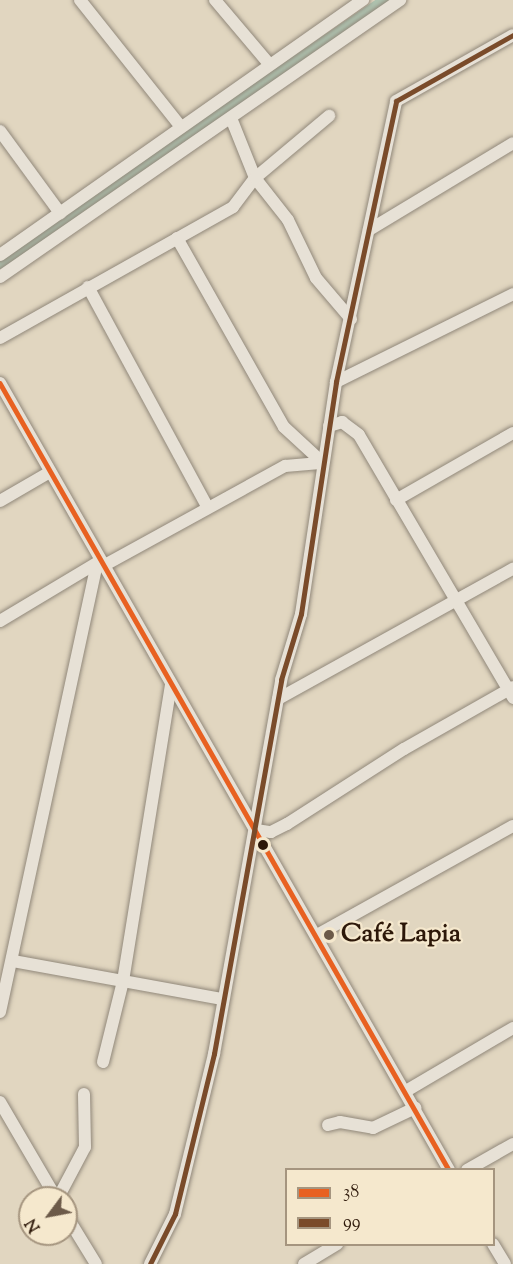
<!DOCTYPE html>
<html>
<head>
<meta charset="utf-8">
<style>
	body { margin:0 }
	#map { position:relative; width:513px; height:1264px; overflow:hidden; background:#e1d6c0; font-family:"Sorts Mill Goudy",serif }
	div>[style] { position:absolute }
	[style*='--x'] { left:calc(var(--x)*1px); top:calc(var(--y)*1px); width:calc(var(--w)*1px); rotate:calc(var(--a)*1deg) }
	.canal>* { height:10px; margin:-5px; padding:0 5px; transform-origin:5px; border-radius:5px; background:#afc3b0 }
	.roads { filter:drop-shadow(0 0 2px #91887a) drop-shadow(0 0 2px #91887a) }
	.minor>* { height:12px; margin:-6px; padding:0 6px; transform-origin:6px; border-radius:6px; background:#e7e1d6 }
	.bus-1>* { height:4.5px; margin:-2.25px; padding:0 2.25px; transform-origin:2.25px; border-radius:2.25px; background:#e86121 }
	.bus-2>* { height:4.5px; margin:-2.25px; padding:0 2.25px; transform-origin:2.25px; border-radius:2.25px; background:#7a4b2a }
	.dots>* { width:16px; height:16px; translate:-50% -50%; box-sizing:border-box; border:3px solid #f5e8cd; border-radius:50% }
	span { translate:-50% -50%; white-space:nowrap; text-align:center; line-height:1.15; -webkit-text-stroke:4.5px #f5e8cd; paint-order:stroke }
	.poi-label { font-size:26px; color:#2d1809; font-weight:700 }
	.left { translate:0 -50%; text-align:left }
	.legend { position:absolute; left:285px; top:1168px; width:210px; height:78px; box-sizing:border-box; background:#f5e8cd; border:2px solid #a5957f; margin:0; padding:8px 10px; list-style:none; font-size:18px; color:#2d1809 }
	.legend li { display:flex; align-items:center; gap:12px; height:30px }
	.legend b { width:30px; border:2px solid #a5957f }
	.north { position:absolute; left:18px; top:1186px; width:60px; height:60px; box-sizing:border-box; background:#f5e8cd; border:2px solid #a5957f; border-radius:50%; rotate:238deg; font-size:16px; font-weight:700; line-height:24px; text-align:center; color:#2d1809 }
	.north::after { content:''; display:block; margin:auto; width:21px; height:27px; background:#6c5a49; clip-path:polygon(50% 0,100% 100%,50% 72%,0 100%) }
</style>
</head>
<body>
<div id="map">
	<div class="canal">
		<div style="--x:0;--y:264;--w:466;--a:-34.5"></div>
	</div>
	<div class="roads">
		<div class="minor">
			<div style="--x:80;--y:0;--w:162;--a:51.5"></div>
			<div style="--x:215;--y:0;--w:84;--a:49.8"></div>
			<div style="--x:231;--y:118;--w:65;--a:68.2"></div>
			<div style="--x:255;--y:178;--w:53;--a:51.8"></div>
			<div style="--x:288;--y:220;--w:64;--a:64.2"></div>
			<div style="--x:316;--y:278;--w:54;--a:49.5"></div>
			<div style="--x:0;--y:131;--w:102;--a:53.8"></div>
			<div style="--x:369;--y:230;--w:168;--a:-31.1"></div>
			<div style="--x:177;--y:238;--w:217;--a:60.5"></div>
			<div style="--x:284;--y:427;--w:53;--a:42.7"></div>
			<div style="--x:0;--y:255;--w:444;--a:-35.1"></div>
			<div style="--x:0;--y:277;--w:487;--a:-34.7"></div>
			<div style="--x:88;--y:287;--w:251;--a:61.5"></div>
			<div style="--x:0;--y:338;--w:267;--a:-29.3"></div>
			<div style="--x:233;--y:207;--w:36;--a:-53"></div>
			<div style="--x:255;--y:178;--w:97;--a:-40"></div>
			<div style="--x:336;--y:382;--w:198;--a:-26.4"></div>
			<div style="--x:0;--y:383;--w:906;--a:60.29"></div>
			<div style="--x:329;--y:426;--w:14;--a:-17"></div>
			<div style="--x:342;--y:422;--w:21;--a:37"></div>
			<div style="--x:359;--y:435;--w:305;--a:59.6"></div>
			<div style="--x:396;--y:500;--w:135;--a:-29.8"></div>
			<div style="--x:0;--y:501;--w:58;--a:-30.1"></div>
			<div style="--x:0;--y:621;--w:113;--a:-30.9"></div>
			<div style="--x:97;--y:563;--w:7;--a:27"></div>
			<div style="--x:103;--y:566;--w:208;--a:-28.8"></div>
			<div style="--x:285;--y:466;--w:38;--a:-5"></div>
			<div style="--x:278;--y:699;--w:269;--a:-29"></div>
			<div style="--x:256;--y:830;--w:15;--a:8"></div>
			<div style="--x:271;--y:832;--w:18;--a:-27"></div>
			<div style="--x:287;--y:824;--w:139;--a:-32.7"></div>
			<div style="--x:404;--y:749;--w:125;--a:-29.6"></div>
			<div style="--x:317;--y:935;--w:224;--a:-29.1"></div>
			<div style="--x:13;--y:961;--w:213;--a:10.3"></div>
			<div style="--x:0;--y:1012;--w:459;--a:-77.8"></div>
			<div style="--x:103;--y:1062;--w:83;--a:-76.1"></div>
			<div style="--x:123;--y:981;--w:301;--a:-80.8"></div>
			<div style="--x:406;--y:1091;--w:124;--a:-30.5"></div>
			<div style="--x:0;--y:1102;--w:111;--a:59.7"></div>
			<div style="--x:328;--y:1125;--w:12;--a:-14"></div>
			<div style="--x:340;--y:1122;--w:34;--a:10"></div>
			<div style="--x:373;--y:1128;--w:47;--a:-25.5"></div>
			<div style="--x:467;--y:1170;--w:53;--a:-29.5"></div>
			<div style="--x:58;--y:1198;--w:58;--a:-62.1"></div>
			<div style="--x:85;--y:1147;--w:53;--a:-91.1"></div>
			<div style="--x:66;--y:1215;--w:57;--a:58.5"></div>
			<div style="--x:493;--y:1244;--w:23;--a:59"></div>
			<div style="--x:150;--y:1264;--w:56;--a:-63.4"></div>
			<div style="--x:175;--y:1214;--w:165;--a:-76.3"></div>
			<div style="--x:214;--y:1054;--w:380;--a:-79.8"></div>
			<div style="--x:281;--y:680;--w:69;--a:-73.1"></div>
			<div style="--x:301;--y:614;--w:235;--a:-81.4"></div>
			<div style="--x:336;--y:382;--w:287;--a:-77.9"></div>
			<div style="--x:396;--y:101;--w:134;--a:-29.4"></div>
			<div style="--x:304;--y:1264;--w:39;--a:-31"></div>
		</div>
	</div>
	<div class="bus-1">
		<div style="--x:0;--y:383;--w:906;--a:60.29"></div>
	</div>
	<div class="bus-2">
		<div style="--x:150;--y:1264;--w:56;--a:-63.4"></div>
		<div style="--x:175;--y:1214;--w:165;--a:-76.3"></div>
		<div style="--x:214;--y:1054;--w:380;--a:-79.8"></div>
		<div style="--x:281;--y:680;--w:69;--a:-73.1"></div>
		<div style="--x:301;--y:614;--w:235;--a:-81.4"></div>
		<div style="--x:336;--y:382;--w:287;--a:-77.9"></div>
		<div style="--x:396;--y:101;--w:134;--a:-29.4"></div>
	</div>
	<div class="dots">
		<div style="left:263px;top:845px;background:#2d1809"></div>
		<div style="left:329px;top:935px;background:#6c5a49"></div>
	</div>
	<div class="poi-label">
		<span class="left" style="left:341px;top:935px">Café Lapia</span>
	</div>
	<ul class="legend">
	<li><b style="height:8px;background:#e86121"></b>38</li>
	<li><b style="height:8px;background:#7a4b2a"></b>99</li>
	</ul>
	<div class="north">N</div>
</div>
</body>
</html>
